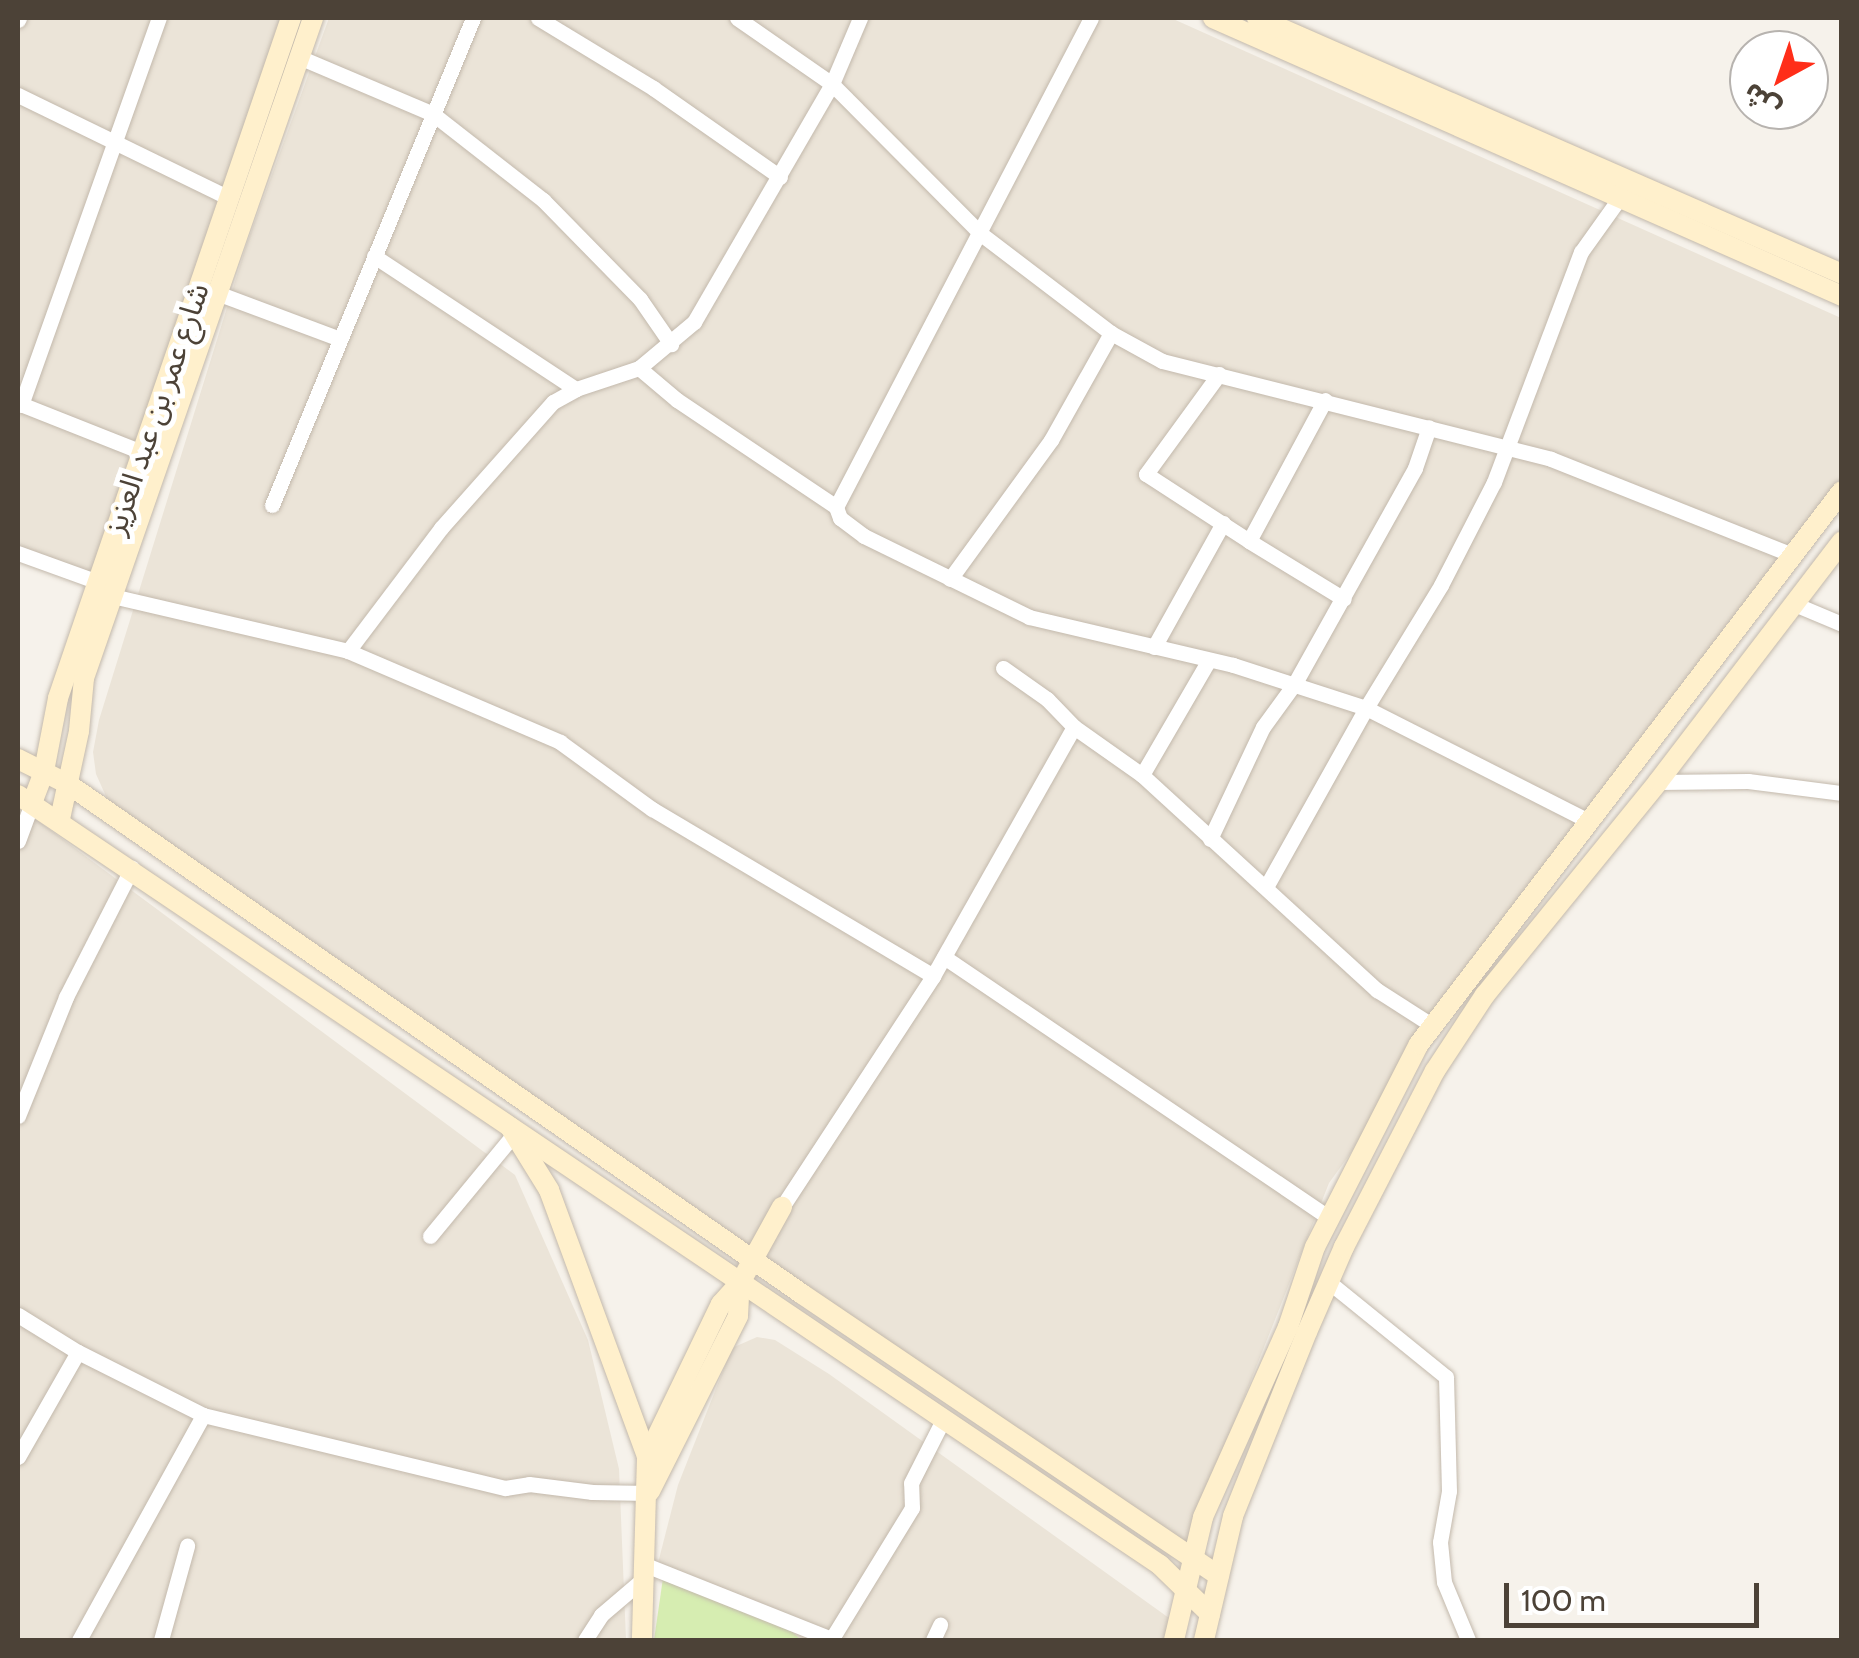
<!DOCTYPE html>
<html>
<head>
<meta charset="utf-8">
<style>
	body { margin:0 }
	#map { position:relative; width:1859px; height:1658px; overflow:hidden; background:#f6f2eb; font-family:Cabin,"Noto Sans Arabic",sans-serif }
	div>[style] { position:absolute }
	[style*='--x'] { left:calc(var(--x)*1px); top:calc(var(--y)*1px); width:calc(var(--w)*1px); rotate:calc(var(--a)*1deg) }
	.residential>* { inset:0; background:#ebe4d8 }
	.green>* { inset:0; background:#d6edb1 }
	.roads { filter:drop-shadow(0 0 2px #c3b9ac) drop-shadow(0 0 2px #c3b9ac) }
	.street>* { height:15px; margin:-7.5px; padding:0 7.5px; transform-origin:7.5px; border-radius:7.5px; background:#fff }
	.secondary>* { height:20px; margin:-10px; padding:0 10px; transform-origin:10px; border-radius:10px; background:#fff0cc }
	span { translate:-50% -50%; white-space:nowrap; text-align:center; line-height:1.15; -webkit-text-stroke:10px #fff; paint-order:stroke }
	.street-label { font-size:30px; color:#4c4237 }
	.frame { position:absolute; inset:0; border:20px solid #4c4237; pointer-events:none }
	.north { position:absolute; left:1729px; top:30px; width:100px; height:100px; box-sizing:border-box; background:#fff; border:2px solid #b7b3af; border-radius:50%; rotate:220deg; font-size:28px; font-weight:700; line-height:40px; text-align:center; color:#4c4237 }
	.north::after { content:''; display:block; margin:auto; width:35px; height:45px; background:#ff2e19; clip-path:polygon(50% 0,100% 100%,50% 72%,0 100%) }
	.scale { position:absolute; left:1504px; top:1583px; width:255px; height:45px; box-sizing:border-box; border:5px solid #4c4237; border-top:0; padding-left:12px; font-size:30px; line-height:35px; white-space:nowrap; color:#4c4237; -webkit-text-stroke:8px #fff; paint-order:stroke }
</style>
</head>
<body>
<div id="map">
	<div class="residential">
		<div style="clip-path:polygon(18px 18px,286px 18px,94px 577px,18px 547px)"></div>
		<div style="clip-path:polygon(329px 18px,1171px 18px,1841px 318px,1841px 478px,1329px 1183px,1185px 1547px,113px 812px,96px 774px,93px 752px,99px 720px,247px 243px)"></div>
		<div style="clip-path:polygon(18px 806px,515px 1175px,588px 1340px,619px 1469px,626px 1640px,18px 1640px)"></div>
		<div style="clip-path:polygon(757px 1337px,775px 1340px,829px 1374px,1169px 1618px,1166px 1640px,791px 1640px,658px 1563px,678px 1485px,732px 1348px)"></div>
	</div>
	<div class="green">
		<div style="clip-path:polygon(663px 1578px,785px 1625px,801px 1640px,654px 1640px)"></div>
	</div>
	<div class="roads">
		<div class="street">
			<div style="--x:538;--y:18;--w:135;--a:31.3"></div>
			<div style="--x:653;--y:88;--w:155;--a:35"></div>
			<div style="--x:737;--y:18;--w:116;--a:34.8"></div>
			<div style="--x:832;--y:84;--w:211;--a:45.2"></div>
			<div style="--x:981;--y:234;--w:163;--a:37.3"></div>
			<div style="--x:1111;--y:333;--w:58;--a:28.8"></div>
			<div style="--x:1162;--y:361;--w:401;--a:14.1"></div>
			<div style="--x:1551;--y:459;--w:259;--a:21.7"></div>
			<div style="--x:18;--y:20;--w:2;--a:-63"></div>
			<div style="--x:299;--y:57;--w:146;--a:23"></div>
			<div style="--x:433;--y:114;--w:140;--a:38"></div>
			<div style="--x:543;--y:200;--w:139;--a:45.6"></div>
			<div style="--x:640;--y:299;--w:55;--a:55.4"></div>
			<div style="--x:18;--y:95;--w:235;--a:26"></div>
			<div style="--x:374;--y:256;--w:242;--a:33.4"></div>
			<div style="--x:217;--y:293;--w:131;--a:20.5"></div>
			<div style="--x:639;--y:368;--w:50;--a:40.1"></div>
			<div style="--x:677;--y:400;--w:192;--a:33.9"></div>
			<div style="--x:836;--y:507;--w:12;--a:70"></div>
			<div style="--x:840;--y:518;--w:30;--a:37"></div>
			<div style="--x:864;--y:536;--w:184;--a:26.1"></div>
			<div style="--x:1029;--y:617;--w:210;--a:13.2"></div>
			<div style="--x:1233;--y:665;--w:140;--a:17.9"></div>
			<div style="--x:1366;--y:708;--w:248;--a:26.9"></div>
			<div style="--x:1219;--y:374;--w:124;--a:126.1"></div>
			<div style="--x:1146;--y:474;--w:123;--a:33"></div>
			<div style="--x:1249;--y:541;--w:160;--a:-61.7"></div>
			<div style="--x:18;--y:403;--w:133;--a:21.6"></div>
			<div style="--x:21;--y:405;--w:411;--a:-70.4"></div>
			<div style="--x:272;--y:505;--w:527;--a:-67.57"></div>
			<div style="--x:836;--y:507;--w:551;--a:-62.46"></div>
			<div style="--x:1249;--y:541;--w:111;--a:31.4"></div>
			<div style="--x:18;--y:553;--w:85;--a:19.9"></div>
			<div style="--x:950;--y:579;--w:172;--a:-54"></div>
			<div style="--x:1051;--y:440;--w:123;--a:-60.7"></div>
			<div style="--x:112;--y:596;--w:242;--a:13.1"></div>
			<div style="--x:348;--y:651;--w:231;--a:23.2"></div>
			<div style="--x:560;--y:742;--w:114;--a:36.1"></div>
			<div style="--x:652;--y:809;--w:327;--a:30.7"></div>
			<div style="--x:1792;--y:603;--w:54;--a:22.8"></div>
			<div style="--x:1154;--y:647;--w:142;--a:-60.9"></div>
			<div style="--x:348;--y:651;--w:154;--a:-52.9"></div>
			<div style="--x:441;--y:528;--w:169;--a:-48.4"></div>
			<div style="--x:553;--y:402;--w:26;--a:-29"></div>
			<div style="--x:576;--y:389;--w:66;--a:-18.4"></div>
			<div style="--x:639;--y:368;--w:72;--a:-39.9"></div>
			<div style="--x:694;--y:322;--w:275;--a:-59.9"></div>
			<div style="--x:832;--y:84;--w:72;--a:-67"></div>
			<div style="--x:1003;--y:668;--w:54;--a:35.2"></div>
			<div style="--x:1047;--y:699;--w:39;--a:46"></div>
			<div style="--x:1074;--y:727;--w:83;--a:35.2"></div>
			<div style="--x:1142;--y:775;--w:319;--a:42.5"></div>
			<div style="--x:1377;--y:990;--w:67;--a:32.7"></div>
			<div style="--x:1142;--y:775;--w:133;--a:-59.8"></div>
			<div style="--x:1658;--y:782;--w:90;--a:-0.6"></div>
			<div style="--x:1748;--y:781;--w:95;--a:7.3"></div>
			<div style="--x:1210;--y:839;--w:124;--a:-64.7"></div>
			<div style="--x:1263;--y:727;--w:54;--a:-54"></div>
			<div style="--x:1295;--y:683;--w:246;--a:-60.8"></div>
			<div style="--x:1415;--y:468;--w:43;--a:-71.1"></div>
			<div style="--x:18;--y:841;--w:40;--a:-69.8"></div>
			<div style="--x:1266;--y:887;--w:205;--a:-60.8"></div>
			<div style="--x:1366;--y:708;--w:144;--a:-58.6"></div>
			<div style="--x:1441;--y:585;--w:116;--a:-62.8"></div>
			<div style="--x:1494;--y:482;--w:246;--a:-69.3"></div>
			<div style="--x:1581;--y:252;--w:69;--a:-54.5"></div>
			<div style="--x:944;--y:957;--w:465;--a:34.1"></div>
			<div style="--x:18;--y:1116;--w:128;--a:-68"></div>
			<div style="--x:66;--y:997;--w:145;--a:-62.9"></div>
			<div style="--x:782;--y:1207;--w:276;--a:-56.8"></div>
			<div style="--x:933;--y:976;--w:286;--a:-60.5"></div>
			<div style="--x:430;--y:1236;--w:132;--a:-50.5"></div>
			<div style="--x:1330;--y:1283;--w:149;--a:39"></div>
			<div style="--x:1446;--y:1377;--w:114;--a:88.5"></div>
			<div style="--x:1449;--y:1491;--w:52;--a:100"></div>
			<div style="--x:1440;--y:1542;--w:40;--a:84.3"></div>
			<div style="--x:1444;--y:1582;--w:63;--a:67.5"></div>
			<div style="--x:18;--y:1315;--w:70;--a:31.7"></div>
			<div style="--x:78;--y:1352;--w:140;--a:26.7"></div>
			<div style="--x:203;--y:1415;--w:311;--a:13.6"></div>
			<div style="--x:505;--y:1488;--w:24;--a:-9"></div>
			<div style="--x:529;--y:1484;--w:64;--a:7.2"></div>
			<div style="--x:592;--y:1492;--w:57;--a:1"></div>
			<div style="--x:18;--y:1457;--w:121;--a:-60.3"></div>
			<div style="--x:643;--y:1564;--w:202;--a:21.7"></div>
			<div style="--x:79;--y:1640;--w:257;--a:-61.1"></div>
			<div style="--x:161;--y:1640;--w:98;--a:-74.5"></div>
			<div style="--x:585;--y:1640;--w:30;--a:-57"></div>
			<div style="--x:601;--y:1615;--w:54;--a:-40.5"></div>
			<div style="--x:831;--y:1640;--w:155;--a:-58.5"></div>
			<div style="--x:912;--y:1508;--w:25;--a:-92"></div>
			<div style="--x:911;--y:1483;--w:71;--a:-63.1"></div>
			<div style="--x:933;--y:1640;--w:17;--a:-65"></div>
		</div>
		<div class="secondary">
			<div style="--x:1213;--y:18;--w:688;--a:23.84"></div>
			<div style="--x:1257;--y:18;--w:639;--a:23.63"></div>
			<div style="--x:18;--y:759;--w:56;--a:26.6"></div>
			<div style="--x:68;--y:784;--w:894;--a:34.79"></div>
			<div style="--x:802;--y:1294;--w:503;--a:34.07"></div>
			<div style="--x:18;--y:795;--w:1377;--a:33.99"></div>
			<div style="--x:1160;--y:1565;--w:70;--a:44.4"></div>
			<div style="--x:32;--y:803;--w:34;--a:-69"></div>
			<div style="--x:44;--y:771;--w:74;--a:-79.1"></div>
			<div style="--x:58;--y:698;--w:719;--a:-71.09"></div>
			<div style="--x:60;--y:819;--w:90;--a:-77.8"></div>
			<div style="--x:79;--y:731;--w:53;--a:-84.6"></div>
			<div style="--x:84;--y:678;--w:699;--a:-70.86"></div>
			<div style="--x:510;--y:1127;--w:74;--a:58.2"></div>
			<div style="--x:549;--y:1190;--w:284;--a:69.8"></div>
			<div style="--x:647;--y:1457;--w:183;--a:91.6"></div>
			<div style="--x:647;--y:1457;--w:170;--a:-64.2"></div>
			<div style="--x:721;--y:1304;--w:28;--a:-48"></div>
			<div style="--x:740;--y:1283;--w:87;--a:-61.1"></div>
			<div style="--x:650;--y:1491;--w:196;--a:-63.3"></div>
			<div style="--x:738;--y:1316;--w:33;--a:-87"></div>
			<div style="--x:1174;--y:1640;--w:126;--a:-76.7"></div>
			<div style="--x:1203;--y:1517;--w:208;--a:-65.9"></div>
			<div style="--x:1288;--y:1327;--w:84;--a:-71.4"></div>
			<div style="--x:1315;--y:1247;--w:228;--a:-62.9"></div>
			<div style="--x:1419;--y:1044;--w:696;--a:-52.59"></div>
			<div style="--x:1204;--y:1640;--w:127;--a:-76.8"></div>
			<div style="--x:1233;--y:1516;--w:198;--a:-68.1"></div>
			<div style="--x:1307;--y:1332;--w:93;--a:-66.5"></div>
			<div style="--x:1344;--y:1247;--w:198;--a:-62.7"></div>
			<div style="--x:1435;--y:1071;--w:91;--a:-56.7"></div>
			<div style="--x:1485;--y:995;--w:274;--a:-50.9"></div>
			<div style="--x:1658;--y:782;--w:303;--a:-52.6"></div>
		</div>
	</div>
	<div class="street-label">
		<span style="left:157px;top:409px;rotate:-71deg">شارع عمر بن عبد العزيز</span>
	</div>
	<div class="frame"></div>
	<div class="north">ش</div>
	<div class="scale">100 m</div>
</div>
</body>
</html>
